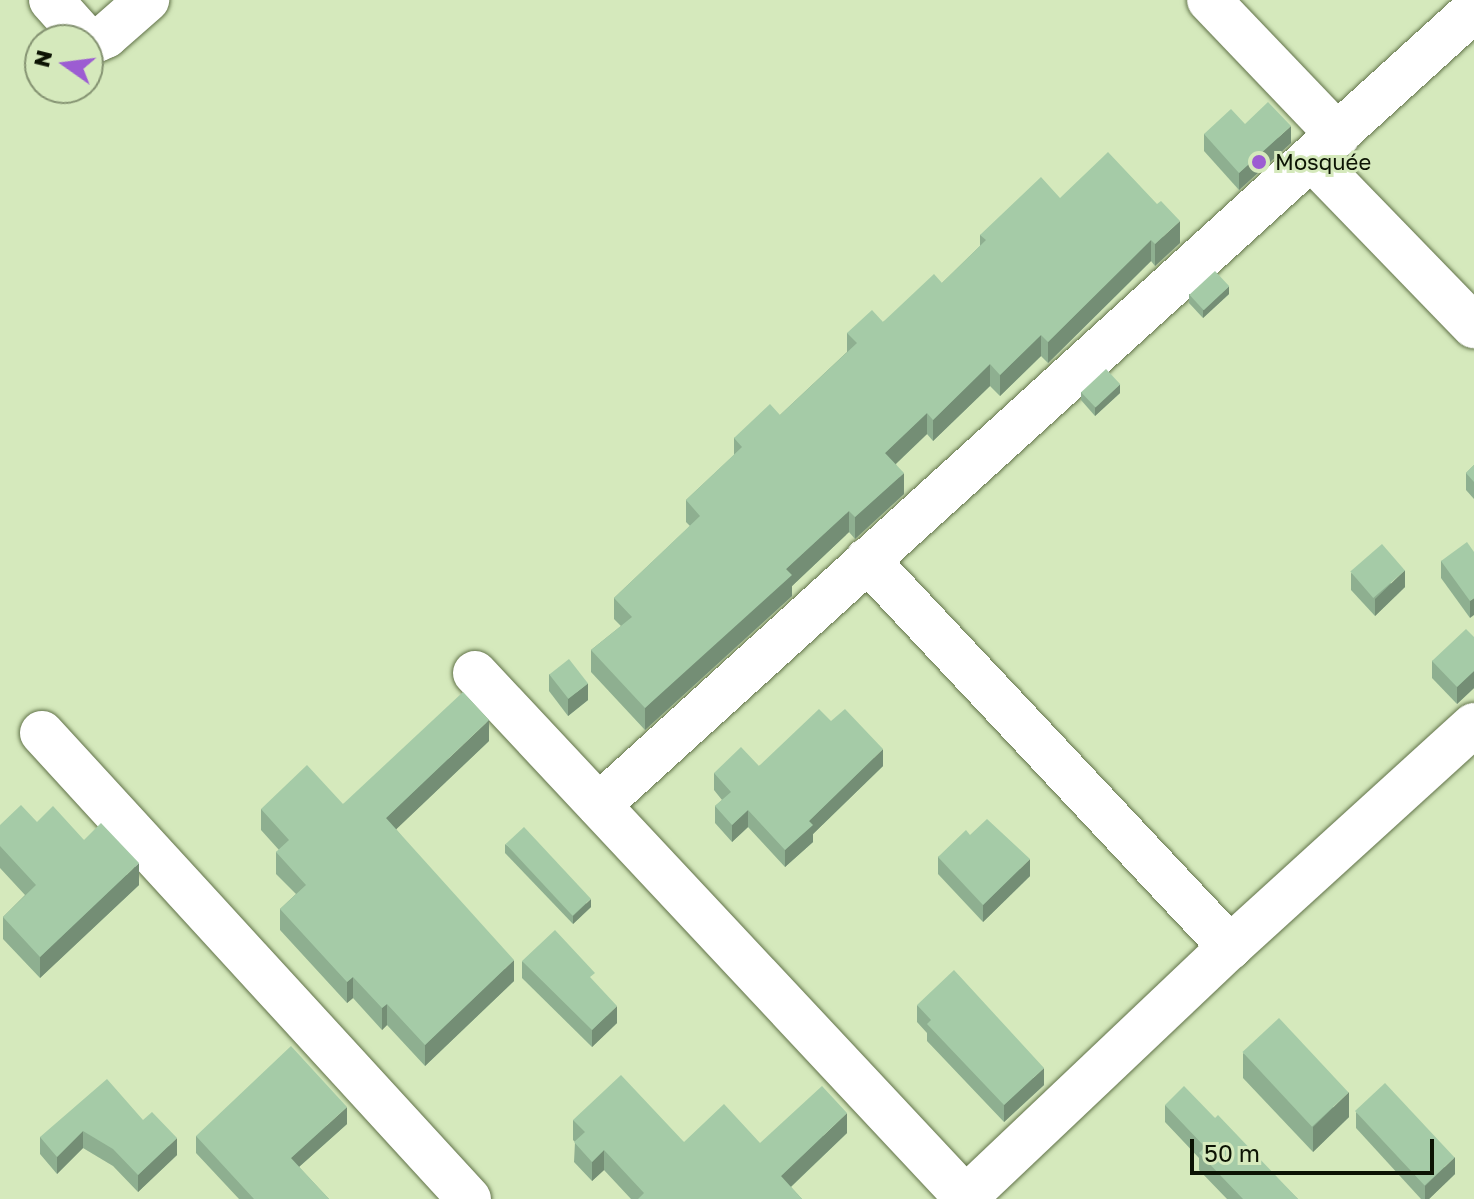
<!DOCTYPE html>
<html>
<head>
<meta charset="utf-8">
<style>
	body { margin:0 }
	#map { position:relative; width:1474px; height:1199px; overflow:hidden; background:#d5e9bc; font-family:"Golos Text",sans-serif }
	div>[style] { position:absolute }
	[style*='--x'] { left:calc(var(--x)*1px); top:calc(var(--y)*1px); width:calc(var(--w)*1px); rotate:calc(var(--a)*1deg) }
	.roads { filter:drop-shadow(0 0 2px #617249) drop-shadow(0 0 2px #617249) }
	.minor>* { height:44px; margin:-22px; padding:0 22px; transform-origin:22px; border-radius:22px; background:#fff }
	.wall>* { inset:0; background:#8eaf90 }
	.shaded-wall>* { inset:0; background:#748e75 }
	.building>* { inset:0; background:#a5cba7; transform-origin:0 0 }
	.dots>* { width:22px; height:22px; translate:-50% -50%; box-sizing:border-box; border:4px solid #d5e9bc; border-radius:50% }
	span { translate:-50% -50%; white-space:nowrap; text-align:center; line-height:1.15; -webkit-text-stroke:6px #d5e9bc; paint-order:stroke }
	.poi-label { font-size:22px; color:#0c1304 }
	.left { translate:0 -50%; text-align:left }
	.north { position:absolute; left:24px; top:24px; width:80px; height:80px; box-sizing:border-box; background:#d5e9bc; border:2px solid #859372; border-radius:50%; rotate:284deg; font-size:22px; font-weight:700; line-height:32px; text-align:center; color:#0c1304 }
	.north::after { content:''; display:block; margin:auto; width:28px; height:36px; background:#9c5cd2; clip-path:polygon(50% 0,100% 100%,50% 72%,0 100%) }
	.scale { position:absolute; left:1190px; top:1139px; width:244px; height:36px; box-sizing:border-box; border:4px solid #0c1304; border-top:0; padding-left:10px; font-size:24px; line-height:28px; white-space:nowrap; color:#0c1304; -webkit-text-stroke:6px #d5e9bc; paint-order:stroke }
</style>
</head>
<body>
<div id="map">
	<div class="roads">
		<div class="minor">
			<div style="--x:51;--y:0;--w:52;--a:48.1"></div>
			<div style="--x:86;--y:39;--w:11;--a:5"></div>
			<div style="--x:97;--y:40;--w:10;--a:-24"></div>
			<div style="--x:106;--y:36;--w:55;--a:-41.3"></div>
			<div style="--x:1209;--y:0;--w:187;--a:46.3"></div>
			<div style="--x:1312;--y:159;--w:233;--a:45.9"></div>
			<div style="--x:867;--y:560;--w:531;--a:46.83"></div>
			<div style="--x:475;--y:673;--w:720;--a:46.91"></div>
			<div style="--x:42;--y:733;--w:632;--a:47.5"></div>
			<div style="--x:599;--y:805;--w:1182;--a:-42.26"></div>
			<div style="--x:964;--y:1199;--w:366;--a:-43.5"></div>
			<div style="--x:1230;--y:947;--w:330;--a:-42.3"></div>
		</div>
	</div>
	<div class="wall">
		<div style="clip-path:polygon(1245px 124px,1291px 143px,1239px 190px,1204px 151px,1204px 134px)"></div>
		<div style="clip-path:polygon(1060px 198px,1180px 243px,1155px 266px,1151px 261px,1048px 363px,1041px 356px,1000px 396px,990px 386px,933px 441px,927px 434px,896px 464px,904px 494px,855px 539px,849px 532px,792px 586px,792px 596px,645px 730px,591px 672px,591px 650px,621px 626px,614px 619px,614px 598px,690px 526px,686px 522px,686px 500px,734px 455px,734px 438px,780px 415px,847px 352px,847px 333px,883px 322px,942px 283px,980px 246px,980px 235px)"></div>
		<div style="clip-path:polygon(1189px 294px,1229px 294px,1203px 318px,1189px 303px)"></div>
		<div style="clip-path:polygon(1081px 392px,1120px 393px,1095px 416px,1081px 400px)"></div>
		<div style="clip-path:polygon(1474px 465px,1474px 499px,1466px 490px,1466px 473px)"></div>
		<div style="clip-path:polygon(1474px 552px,1470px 618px,1441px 578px,1441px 561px)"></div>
		<div style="clip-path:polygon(1351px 573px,1405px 587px,1375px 616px,1351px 590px)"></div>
		<div style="clip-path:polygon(1474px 637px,1474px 688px,1457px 704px,1432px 678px,1432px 661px)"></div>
		<div style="clip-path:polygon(549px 674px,588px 700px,568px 716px,549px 691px)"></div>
		<div style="clip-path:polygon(831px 721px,883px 766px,813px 834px,813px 842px,785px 867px,748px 827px,732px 842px,715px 823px,715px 806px,722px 800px,714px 790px,714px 773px,759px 766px)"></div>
		<div style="clip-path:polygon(489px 741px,396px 829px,514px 981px,425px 1066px,387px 1025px,382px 1030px,353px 998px,347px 1003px,280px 930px,280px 909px,296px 894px,276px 874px,276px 852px,279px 850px,261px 830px,261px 809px,343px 804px)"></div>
		<div style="clip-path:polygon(0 825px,84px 840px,139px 885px,40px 978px,3px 939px,3px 917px,25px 895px,0 868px)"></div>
		<div style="clip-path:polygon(970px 835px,1030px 876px,983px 922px,938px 874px,938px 857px)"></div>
		<div style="clip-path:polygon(505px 844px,591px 907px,573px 924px,505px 853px)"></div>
		<div style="clip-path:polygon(522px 961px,617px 1023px,592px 1047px,522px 978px)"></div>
		<div style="clip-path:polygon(917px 1005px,1044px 1085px,1004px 1122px,927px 1041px,927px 1033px,917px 1022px)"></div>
		<div style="clip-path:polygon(1243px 1053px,1349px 1117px,1313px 1152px,1243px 1078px)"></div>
		<div style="clip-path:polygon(1165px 1105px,1215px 1118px,1298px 1199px,1227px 1199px,1199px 1170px,1199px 1158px,1165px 1122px)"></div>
		<div style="clip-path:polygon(1356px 1112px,1455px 1174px,1429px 1199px,1421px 1199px,1356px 1128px)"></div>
		<div style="clip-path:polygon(143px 1120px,177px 1155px,138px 1192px,113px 1166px,83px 1148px,57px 1174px,40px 1154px,40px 1137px)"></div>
		<div style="clip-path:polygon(573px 1120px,684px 1142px,760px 1143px,847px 1133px,791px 1187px,802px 1199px,631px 1199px,604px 1170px,592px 1181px,574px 1162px,575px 1142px,573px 1140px)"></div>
		<div style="clip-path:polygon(347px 1124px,299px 1167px,329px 1199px,239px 1199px,196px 1153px,196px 1136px)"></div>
	</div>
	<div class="shaded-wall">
		<div style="clip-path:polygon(1291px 126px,1291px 143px,1239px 190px,1239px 173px)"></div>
		<div style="clip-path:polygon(1180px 221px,1180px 243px,1155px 266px,1155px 244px)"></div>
		<div style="clip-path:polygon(1151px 240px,1151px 261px,1048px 363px,1048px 342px)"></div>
		<div style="clip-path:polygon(1229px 286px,1229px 294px,1203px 318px,1203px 310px)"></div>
		<div style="clip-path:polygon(1041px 335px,1041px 356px,1000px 396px,1000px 375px)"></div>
		<div style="clip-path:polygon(990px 364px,990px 386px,933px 441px,933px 420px)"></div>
		<div style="clip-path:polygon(1120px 384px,1120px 393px,1095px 416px,1095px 407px)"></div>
		<div style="clip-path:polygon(927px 413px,927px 434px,885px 474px,885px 453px)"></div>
		<div style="clip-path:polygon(904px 473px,904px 494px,855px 539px,855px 517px)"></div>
		<div style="clip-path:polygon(849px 511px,849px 532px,792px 586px,792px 596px,645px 730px,645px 708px,786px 569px)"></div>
		<div style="clip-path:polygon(1405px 570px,1405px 587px,1375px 616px,1375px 599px)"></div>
		<div style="clip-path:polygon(1474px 598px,1474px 615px,1470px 618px,1470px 601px)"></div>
		<div style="clip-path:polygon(1474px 671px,1474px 688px,1457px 704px,1457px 687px)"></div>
		<div style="clip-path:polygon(588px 683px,588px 700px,568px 716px,568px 699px)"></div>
		<div style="clip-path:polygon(489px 720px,489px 741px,386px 839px,386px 818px)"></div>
		<div style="clip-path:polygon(883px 749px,883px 766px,813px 834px,813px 842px,785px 867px,785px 850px,809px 821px)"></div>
		<div style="clip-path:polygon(748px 810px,748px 827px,732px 842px,732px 825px)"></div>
		<div style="clip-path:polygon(1030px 859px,1030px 876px,983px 922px,983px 905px)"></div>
		<div style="clip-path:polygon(139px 863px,139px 885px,40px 978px,40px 957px)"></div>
		<div style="clip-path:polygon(591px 899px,591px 907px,573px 924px,573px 916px)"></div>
		<div style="clip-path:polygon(514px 960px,514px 981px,425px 1066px,425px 1045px)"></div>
		<div style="clip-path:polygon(353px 977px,353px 998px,347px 1003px,347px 982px)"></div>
		<div style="clip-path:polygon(387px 1004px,387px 1025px,382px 1030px,382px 1008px)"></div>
		<div style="clip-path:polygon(617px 1006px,617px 1023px,592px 1047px,592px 1030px)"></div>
		<div style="clip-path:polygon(1044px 1068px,1044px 1085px,1004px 1122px,1004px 1105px)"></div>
		<div style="clip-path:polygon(1349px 1092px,1349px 1117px,1313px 1152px,1313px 1127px)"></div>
		<div style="clip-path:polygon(347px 1107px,347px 1124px,291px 1174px,291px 1158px)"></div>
		<div style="clip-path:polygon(847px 1113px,847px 1133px,781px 1196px,781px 1176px)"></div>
		<div style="clip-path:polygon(83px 1131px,83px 1148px,57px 1174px,57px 1157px)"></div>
		<div style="clip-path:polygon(177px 1138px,177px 1155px,138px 1192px,138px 1175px)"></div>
		<div style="clip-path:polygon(604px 1150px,604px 1170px,592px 1181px,592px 1162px)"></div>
		<div style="clip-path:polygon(1455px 1157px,1455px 1174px,1429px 1199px,1425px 1199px,1425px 1186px)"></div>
	</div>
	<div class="building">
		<div style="clip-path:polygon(1268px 102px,1291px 126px,1239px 173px,1204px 134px,1231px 109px,1245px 124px)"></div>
		<div style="clip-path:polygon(1108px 152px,1157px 204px,1161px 201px,1180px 221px,1155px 244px,1151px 240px,1048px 342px,1041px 335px,1000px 375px,990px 364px,933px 420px,927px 413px,885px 453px,904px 473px,855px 517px,849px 511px,786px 569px,792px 575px,645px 708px,591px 650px,632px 617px,614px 598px,700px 516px,686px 500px,742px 447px,734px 438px,770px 404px,780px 415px,857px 343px,847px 333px,872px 310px,883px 322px,934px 274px,942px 283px,986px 240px,980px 235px,1041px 177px,1060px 198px)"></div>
		<div style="left:1215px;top:271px;width:21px;height:35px;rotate:47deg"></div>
		<div style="left:1106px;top:369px;width:21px;height:34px;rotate:47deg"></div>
		<div style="clip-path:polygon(1474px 465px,1474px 482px,1466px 473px)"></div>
		<div style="clip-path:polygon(1467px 542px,1474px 552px,1474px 598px,1470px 601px,1441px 561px)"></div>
		<div style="left:1382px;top:544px;width:35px;height:42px;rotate:49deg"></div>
		<div style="clip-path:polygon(1466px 629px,1474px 637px,1474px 671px,1457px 687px,1432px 661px)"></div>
		<div style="left:569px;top:659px;width:31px;height:25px;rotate:52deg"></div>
		<div style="clip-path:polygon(463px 692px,489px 720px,386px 818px,514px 960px,425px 1045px,387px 1004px,382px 1008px,353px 977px,347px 982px,280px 909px,306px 885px,276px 852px,289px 840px,261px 809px,307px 765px,343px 804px)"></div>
		<div style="clip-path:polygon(819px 709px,831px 721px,845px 709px,883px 749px,809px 821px,813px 825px,785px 850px,748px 810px,732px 825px,715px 806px,731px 792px,714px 773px,741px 747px,759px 766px)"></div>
		<div style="clip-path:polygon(21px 805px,37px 822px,53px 806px,84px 840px,101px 823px,139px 863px,40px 957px,3px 917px,36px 885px,0 846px,0 825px)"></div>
		<div style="clip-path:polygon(987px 819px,1030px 859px,983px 905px,938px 857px,966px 830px,970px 835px)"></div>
		<div style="left:524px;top:827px;width:98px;height:25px;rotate:47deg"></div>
		<div style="clip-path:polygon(555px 930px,595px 973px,590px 977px,617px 1006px,592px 1030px,522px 961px)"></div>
		<div style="clip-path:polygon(954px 970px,1044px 1068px,1004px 1105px,927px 1024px,931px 1020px,917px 1005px)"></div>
		<div style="left:1279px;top:1018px;width:102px;height:50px;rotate:47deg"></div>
		<div style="clip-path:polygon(291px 1046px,347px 1107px,291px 1158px,329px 1199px,254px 1199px,196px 1136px)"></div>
		<div style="clip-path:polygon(621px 1075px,684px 1142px,724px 1104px,760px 1143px,822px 1086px,847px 1113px,781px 1176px,802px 1199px,638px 1199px,644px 1193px,604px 1150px,592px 1162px,574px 1142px,585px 1132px,573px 1120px)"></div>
		<div style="clip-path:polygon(107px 1079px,143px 1120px,152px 1112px,177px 1138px,138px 1175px,113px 1149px,83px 1131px,57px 1157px,40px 1137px)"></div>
		<div style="left:1385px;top:1083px;width:102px;height:41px;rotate:47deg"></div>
		<div style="clip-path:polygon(1184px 1086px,1215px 1118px,1218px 1115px,1298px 1199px,1243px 1199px,1199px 1153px,1205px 1147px,1165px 1105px)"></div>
	</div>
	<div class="dots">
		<div style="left:1259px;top:162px;background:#9c5cd2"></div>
	</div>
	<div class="poi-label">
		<span class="left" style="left:1275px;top:162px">Mosquée</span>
	</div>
	<div class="north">N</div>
	<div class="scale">50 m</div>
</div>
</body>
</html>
